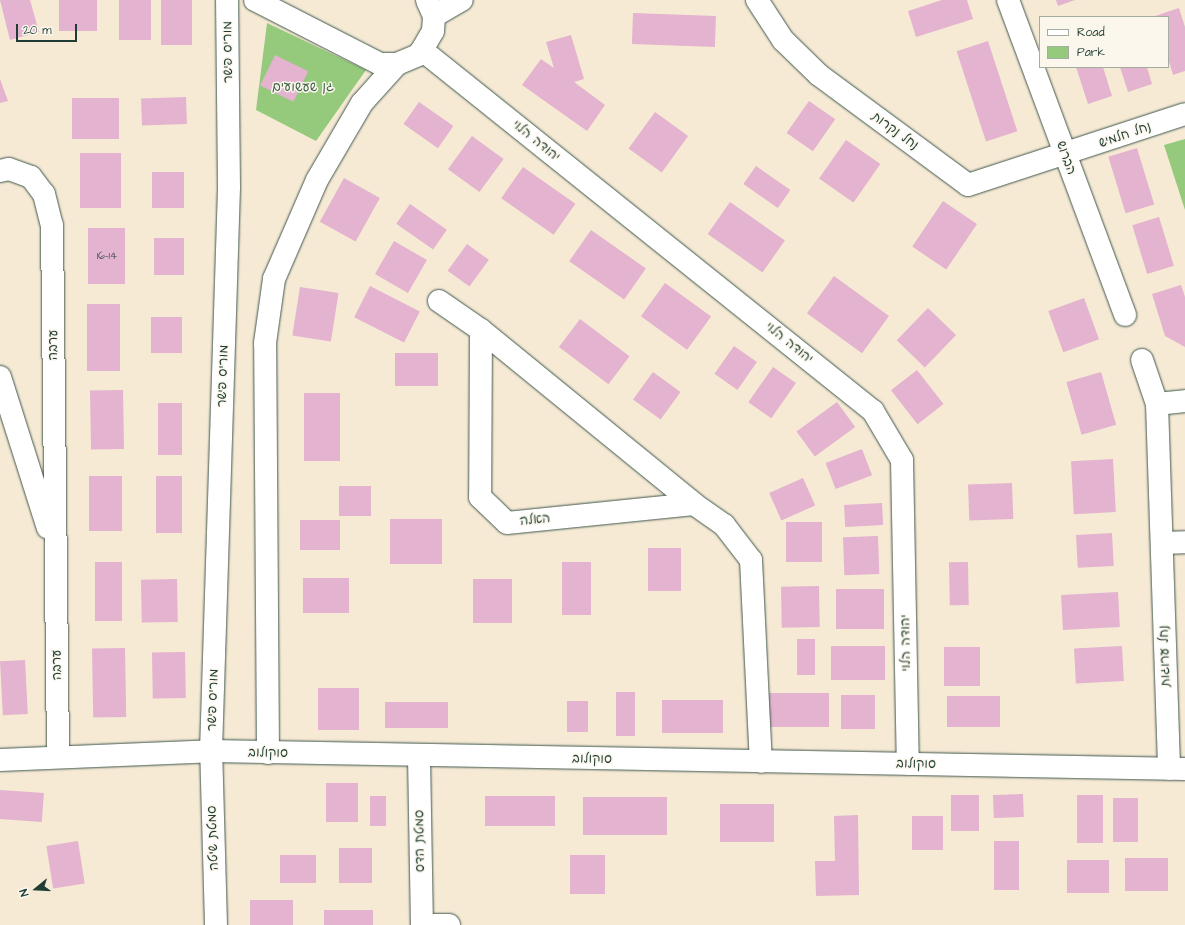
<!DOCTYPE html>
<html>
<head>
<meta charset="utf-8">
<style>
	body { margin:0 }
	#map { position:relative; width:1185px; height:925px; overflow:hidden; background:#f6ead5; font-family:"Architects Daughter","Playpen Sans Hebrew",sans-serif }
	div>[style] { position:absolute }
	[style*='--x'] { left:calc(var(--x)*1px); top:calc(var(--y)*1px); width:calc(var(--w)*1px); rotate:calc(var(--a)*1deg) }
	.green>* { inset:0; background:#95ca7c }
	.building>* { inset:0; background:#e3b3cf; transform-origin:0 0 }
	.roads { filter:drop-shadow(0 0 1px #3f574c) drop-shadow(0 0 1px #3f574c) }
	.street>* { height:22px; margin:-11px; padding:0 11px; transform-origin:11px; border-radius:11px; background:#fff }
	.secondary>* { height:22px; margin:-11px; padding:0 11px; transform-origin:11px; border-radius:11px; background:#fff }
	span { translate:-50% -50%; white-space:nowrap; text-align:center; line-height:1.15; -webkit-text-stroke:3px #fbf7ec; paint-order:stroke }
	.number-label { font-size:11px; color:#505a5b }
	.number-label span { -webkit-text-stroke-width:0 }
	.street-label { font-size:13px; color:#1f3d34 }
	.park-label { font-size:13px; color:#3c6046 }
	.legend { position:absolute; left:1039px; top:16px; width:130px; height:52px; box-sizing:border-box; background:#fbf7ec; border:1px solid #a3ada2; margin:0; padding:5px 7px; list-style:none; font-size:12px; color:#1f3d34 }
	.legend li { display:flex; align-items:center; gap:8px; height:20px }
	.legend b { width:20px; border:1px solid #a3ada2 }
	.north { position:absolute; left:16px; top:869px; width:40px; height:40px; -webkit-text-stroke:3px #fbf7ec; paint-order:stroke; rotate:252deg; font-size:11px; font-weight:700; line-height:16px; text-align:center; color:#1f3d34 }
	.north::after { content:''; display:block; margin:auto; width:14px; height:18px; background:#1f3d34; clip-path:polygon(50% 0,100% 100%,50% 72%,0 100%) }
	.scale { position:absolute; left:16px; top:24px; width:61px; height:18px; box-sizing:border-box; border:2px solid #1f3d34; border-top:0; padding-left:5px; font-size:12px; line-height:14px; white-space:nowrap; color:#1f3d34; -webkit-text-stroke:3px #fbf7ec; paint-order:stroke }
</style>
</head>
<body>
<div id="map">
	<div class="green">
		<div style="clip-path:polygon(267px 23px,366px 70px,316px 141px,256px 110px)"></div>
		<div style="clip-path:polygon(1185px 139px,1185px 210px,1164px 145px)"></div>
	</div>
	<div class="building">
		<div style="clip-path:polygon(0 0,30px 0,39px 32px,10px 40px)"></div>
		<div style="left:59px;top:0;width:38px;height:31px"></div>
		<div style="left:119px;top:0;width:32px;height:40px"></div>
		<div style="left:161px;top:0;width:31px;height:45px"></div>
		<div style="clip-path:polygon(942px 0,967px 0,973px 19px,916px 37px,908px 11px)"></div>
		<div style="clip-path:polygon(1056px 0,1075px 0,1058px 6px)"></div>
		<div style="clip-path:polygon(1179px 8px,1185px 27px,1185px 71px,1173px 75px,1168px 58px,1168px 17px,1155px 16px)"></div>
		<div style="left:633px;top:13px;width:83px;height:31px;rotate:2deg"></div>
		<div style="clip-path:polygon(571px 35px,584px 79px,574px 82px,605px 105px,587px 131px,522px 85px,541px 59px,554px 68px,546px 42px)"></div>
		<div style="left:988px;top:41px;width:95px;height:33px;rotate:72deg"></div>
		<div style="left:275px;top:55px;width:37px;height:34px;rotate:26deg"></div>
		<div style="clip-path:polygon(1076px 67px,1103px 67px,1112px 96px,1088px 104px)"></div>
		<div style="clip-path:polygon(1120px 67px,1147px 67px,1152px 84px,1128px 92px)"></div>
		<div style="clip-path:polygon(0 79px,8px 101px,0 103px)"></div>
		<div style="left:186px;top:97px;width:27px;height:45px;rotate:88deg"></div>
		<div style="left:72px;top:98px;width:47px;height:41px"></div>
		<div style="left:809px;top:101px;width:32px;height:39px;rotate:35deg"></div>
		<div style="left:419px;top:102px;width:42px;height:27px;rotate:35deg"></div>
		<div style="left:655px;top:112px;width:41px;height:45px;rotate:36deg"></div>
		<div style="left:472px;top:136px;width:39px;height:41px;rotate:36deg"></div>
		<div style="left:846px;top:140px;width:42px;height:47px;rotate:35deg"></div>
		<div style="left:1137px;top:148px;width:59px;height:30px;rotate:73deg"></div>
		<div style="left:80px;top:153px;width:41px;height:55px"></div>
		<div style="left:756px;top:166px;width:42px;height:22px;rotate:35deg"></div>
		<div style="left:523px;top:167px;width:64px;height:38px;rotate:35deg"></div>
		<div style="left:152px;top:172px;width:32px;height:36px"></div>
		<div style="left:344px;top:178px;width:41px;height:50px;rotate:29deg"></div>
		<div style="left:943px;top:201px;width:41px;height:55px;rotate:34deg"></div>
		<div style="left:730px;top:202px;width:67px;height:39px;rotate:35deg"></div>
		<div style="left:410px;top:204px;width:45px;height:24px;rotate:35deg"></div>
		<div style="left:1159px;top:217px;width:51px;height:28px;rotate:73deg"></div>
		<div style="left:88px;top:228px;width:37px;height:56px"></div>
		<div style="left:591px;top:230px;width:67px;height:38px;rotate:35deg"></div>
		<div style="left:154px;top:238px;width:30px;height:37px"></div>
		<div style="left:394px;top:241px;width:38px;height:38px;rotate:30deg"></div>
		<div style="left:467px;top:244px;width:27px;height:33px;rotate:36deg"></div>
		<div style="left:834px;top:276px;width:68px;height:46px;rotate:36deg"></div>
		<div style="left:665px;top:283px;width:57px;height:41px;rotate:36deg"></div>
		<div style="clip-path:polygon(1181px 285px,1185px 297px,1185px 347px,1165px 336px,1152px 294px)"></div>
		<div style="left:370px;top:286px;width:56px;height:35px;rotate:27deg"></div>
		<div style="left:300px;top:287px;width:39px;height:49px;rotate:9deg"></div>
		<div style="left:1084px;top:298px;width:44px;height:38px;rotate:70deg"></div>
		<div style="left:87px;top:304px;width:33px;height:67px"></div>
		<div style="left:928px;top:308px;width:39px;height:45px;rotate:44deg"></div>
		<div style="left:151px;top:317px;width:31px;height:36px"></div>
		<div style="left:580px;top:319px;width:62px;height:35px;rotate:37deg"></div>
		<div style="left:734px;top:346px;width:28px;height:34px;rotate:35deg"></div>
		<div style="left:395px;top:353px;width:43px;height:33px"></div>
		<div style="left:773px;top:367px;width:28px;height:43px;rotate:35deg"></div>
		<div style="left:917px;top:370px;width:43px;height:33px;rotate:52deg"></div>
		<div style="left:653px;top:372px;width:34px;height:34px;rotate:36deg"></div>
		<div style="left:1101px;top:372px;width:55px;height:36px;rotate:74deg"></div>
		<div style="left:123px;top:390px;width:59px;height:33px;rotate:89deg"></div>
		<div style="left:304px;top:393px;width:36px;height:68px"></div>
		<div style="left:837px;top:402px;width:31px;height:50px;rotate:54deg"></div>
		<div style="left:158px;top:403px;width:24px;height:52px"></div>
		<div style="left:862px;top:449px;width:28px;height:39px;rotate:69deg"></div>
		<div style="left:1113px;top:459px;width:53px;height:42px;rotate:87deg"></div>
		<div style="left:89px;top:476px;width:33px;height:55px"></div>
		<div style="left:156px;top:476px;width:26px;height:57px"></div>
		<div style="left:803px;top:478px;width:30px;height:37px;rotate:66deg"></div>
		<div style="left:1012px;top:483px;width:36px;height:44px;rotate:88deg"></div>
		<div style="left:371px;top:486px;width:30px;height:32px;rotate:90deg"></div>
		<div style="left:882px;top:503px;width:22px;height:38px;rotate:87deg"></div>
		<div style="left:390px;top:519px;width:52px;height:45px"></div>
		<div style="left:340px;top:520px;width:30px;height:40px;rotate:90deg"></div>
		<div style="left:786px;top:522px;width:36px;height:40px"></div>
		<div style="left:1112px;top:533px;width:33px;height:36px;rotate:87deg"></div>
		<div style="left:878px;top:536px;width:38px;height:35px;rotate:88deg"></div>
		<div style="left:681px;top:548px;width:43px;height:33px;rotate:90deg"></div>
		<div style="left:95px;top:562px;width:27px;height:59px"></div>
		<div style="left:562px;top:562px;width:29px;height:53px"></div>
		<div style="left:968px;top:562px;width:43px;height:19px;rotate:89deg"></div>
		<div style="left:349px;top:578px;width:35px;height:46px;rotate:90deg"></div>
		<div style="left:177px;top:579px;width:43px;height:36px;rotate:89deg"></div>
		<div style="left:473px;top:579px;width:39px;height:44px"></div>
		<div style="left:819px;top:586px;width:41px;height:38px;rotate:89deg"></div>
		<div style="left:884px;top:589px;width:40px;height:48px;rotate:90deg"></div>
		<div style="left:1118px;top:592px;width:35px;height:57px;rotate:87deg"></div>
		<div style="left:815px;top:639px;width:36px;height:18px;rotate:90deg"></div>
		<div style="left:831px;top:646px;width:54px;height:34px"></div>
		<div style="left:1122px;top:646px;width:35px;height:48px;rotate:87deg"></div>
		<div style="left:944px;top:647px;width:36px;height:39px"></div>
		<div style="left:125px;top:648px;width:69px;height:33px;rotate:89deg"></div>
		<div style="left:185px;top:652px;width:46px;height:33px;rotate:89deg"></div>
		<div style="left:25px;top:660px;width:54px;height:25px;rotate:87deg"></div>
		<div style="left:359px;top:688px;width:42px;height:41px;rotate:90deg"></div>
		<div style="left:616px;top:692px;width:19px;height:44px"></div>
		<div style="left:829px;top:693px;width:34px;height:60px;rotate:90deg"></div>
		<div style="left:841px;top:695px;width:34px;height:34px"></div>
		<div style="left:1000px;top:696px;width:31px;height:53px;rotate:90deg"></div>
		<div style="left:723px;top:700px;width:33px;height:61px;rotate:90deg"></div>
		<div style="left:567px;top:701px;width:21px;height:31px"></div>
		<div style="left:385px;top:702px;width:63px;height:26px"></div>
		<div style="left:326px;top:783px;width:32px;height:39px"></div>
		<div style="left:0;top:790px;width:44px;height:29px;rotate:4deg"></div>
		<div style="left:1023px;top:794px;width:23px;height:30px;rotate:88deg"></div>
		<div style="left:951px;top:795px;width:28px;height:36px"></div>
		<div style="left:1077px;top:795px;width:26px;height:48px"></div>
		<div style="left:370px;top:796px;width:16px;height:30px"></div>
		<div style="left:485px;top:796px;width:70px;height:30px"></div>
		<div style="left:583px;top:797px;width:84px;height:38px"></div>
		<div style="left:1113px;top:798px;width:25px;height:44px"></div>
		<div style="left:720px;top:804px;width:54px;height:38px"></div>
		<div style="clip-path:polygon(858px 815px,859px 895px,816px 896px,815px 861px,835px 861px,834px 816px)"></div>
		<div style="left:912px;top:816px;width:31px;height:34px"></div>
		<div style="left:78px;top:841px;width:43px;height:32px;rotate:81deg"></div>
		<div style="left:994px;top:841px;width:25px;height:49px"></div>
		<div style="left:339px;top:848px;width:33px;height:35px"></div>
		<div style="left:280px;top:855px;width:36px;height:28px"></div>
		<div style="left:570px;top:855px;width:35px;height:39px"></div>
		<div style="left:1125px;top:858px;width:43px;height:33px"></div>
		<div style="left:1067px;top:860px;width:42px;height:33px"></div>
		<div style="left:293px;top:900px;width:25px;height:43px;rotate:90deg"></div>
		<div style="left:324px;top:910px;width:49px;height:15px"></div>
	</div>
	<div class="roads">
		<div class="street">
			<div style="--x:757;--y:0;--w:48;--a:57"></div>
			<div style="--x:783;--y:40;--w:50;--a:44.2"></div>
			<div style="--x:819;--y:75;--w:185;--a:36.4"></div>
			<div style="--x:968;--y:185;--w:228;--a:-18.1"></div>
			<div style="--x:1008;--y:0;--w:336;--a:69.6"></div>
			<div style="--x:422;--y:50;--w:578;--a:38.68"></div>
			<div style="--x:873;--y:411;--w:57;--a:59.4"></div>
			<div style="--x:902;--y:460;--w:304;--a:88.9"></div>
			<div style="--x:0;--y:171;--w:9;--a:-13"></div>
			<div style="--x:9;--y:169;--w:23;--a:20"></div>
			<div style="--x:31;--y:177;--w:21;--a:53"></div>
			<div style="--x:44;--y:194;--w:32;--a:76"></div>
			<div style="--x:52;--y:225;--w:531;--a:89.35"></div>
			<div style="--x:439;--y:301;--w:51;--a:34.6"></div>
			<div style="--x:481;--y:330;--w:275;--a:39.2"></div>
			<div style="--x:694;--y:504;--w:37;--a:35"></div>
			<div style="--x:724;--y:525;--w:44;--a:52.4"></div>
			<div style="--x:751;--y:560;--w:202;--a:87.2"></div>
			<div style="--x:481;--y:330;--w:167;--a:90.3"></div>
			<div style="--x:480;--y:497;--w:37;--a:44"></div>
			<div style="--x:507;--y:523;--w:188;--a:-5.8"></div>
			<div style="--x:1142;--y:360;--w:46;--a:71.2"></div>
			<div style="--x:1157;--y:404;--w:365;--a:88.1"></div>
			<div style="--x:0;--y:377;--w:158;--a:72.4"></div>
			<div style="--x:1157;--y:404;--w:28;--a:-6"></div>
			<div style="--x:1162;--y:543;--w:23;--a:-2"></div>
			<div style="--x:268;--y:753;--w:410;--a:-90.4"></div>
			<div style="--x:265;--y:343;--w:65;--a:-82"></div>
			<div style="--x:274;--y:279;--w:108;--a:-66.5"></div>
			<div style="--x:317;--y:180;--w:89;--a:-59.7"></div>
			<div style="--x:362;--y:103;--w:52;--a:-48.1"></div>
			<div style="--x:419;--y:756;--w:169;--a:89"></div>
			<div style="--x:0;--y:760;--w:211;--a:-2.4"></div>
			<div style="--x:211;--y:751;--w:974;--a:1.06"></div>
			<div style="--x:216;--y:925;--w:174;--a:-91.6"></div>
			<div style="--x:211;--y:751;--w:564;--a:-88.17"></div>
			<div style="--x:229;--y:187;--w:187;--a:-90.6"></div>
			<div style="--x:422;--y:925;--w:27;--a:0"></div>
		</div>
		<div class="secondary">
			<div style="--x:255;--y:0;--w:140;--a:27.1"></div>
			<div style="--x:380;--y:64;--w:17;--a:0"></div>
			<div style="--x:397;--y:64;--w:23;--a:-23"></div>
			<div style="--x:418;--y:55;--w:6;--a:-51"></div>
			<div style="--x:422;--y:50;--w:22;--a:-60"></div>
			<div style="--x:433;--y:31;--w:15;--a:-86"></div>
			<div style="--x:434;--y:16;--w:17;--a:-114"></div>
			<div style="--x:434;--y:16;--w:32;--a:-30"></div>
		</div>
	</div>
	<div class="number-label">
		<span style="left:107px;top:256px">16-14</span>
	</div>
	<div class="street-label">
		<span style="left:228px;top:52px;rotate:-91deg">מוריס פישר</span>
		<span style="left:895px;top:131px;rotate:36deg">נחל נקרות</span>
		<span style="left:1125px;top:135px;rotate:-19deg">נחל חלמיש</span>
		<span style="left:536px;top:141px;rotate:39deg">יהודה הלוי</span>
		<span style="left:1066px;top:158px;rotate:70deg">הברוש</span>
		<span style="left:789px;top:343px;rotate:39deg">יהודה הלוי</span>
		<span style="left:53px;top:345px;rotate:-90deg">ערבה</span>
		<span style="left:223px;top:376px;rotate:-88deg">מוריס פישר</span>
		<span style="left:535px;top:520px;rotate:-6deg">האלה</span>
		<span style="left:906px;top:643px;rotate:-91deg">יהודה הלוי</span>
		<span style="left:1165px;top:656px;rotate:-92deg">נחל ערוגות</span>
		<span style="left:57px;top:665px;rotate:-91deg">ערבה</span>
		<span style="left:213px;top:700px;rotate:-88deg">מוריס פישר</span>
		<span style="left:268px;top:753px;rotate:1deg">סוקולוב</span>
		<span style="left:592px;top:759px;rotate:1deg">סוקולוב</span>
		<span style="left:916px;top:764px;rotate:1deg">סוקולוב</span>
		<span style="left:213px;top:838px;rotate:-92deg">סמטת שיטה</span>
		<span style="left:420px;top:841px;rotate:-91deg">סמטת הדס</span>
	</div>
	<div class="park-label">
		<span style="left:303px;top:87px">גן שעשועים</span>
	</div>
	<ul class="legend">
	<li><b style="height:5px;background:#fff"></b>Road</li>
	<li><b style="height:11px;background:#95ca7c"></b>Park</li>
	</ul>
	<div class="north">N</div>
	<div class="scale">20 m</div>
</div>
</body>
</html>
